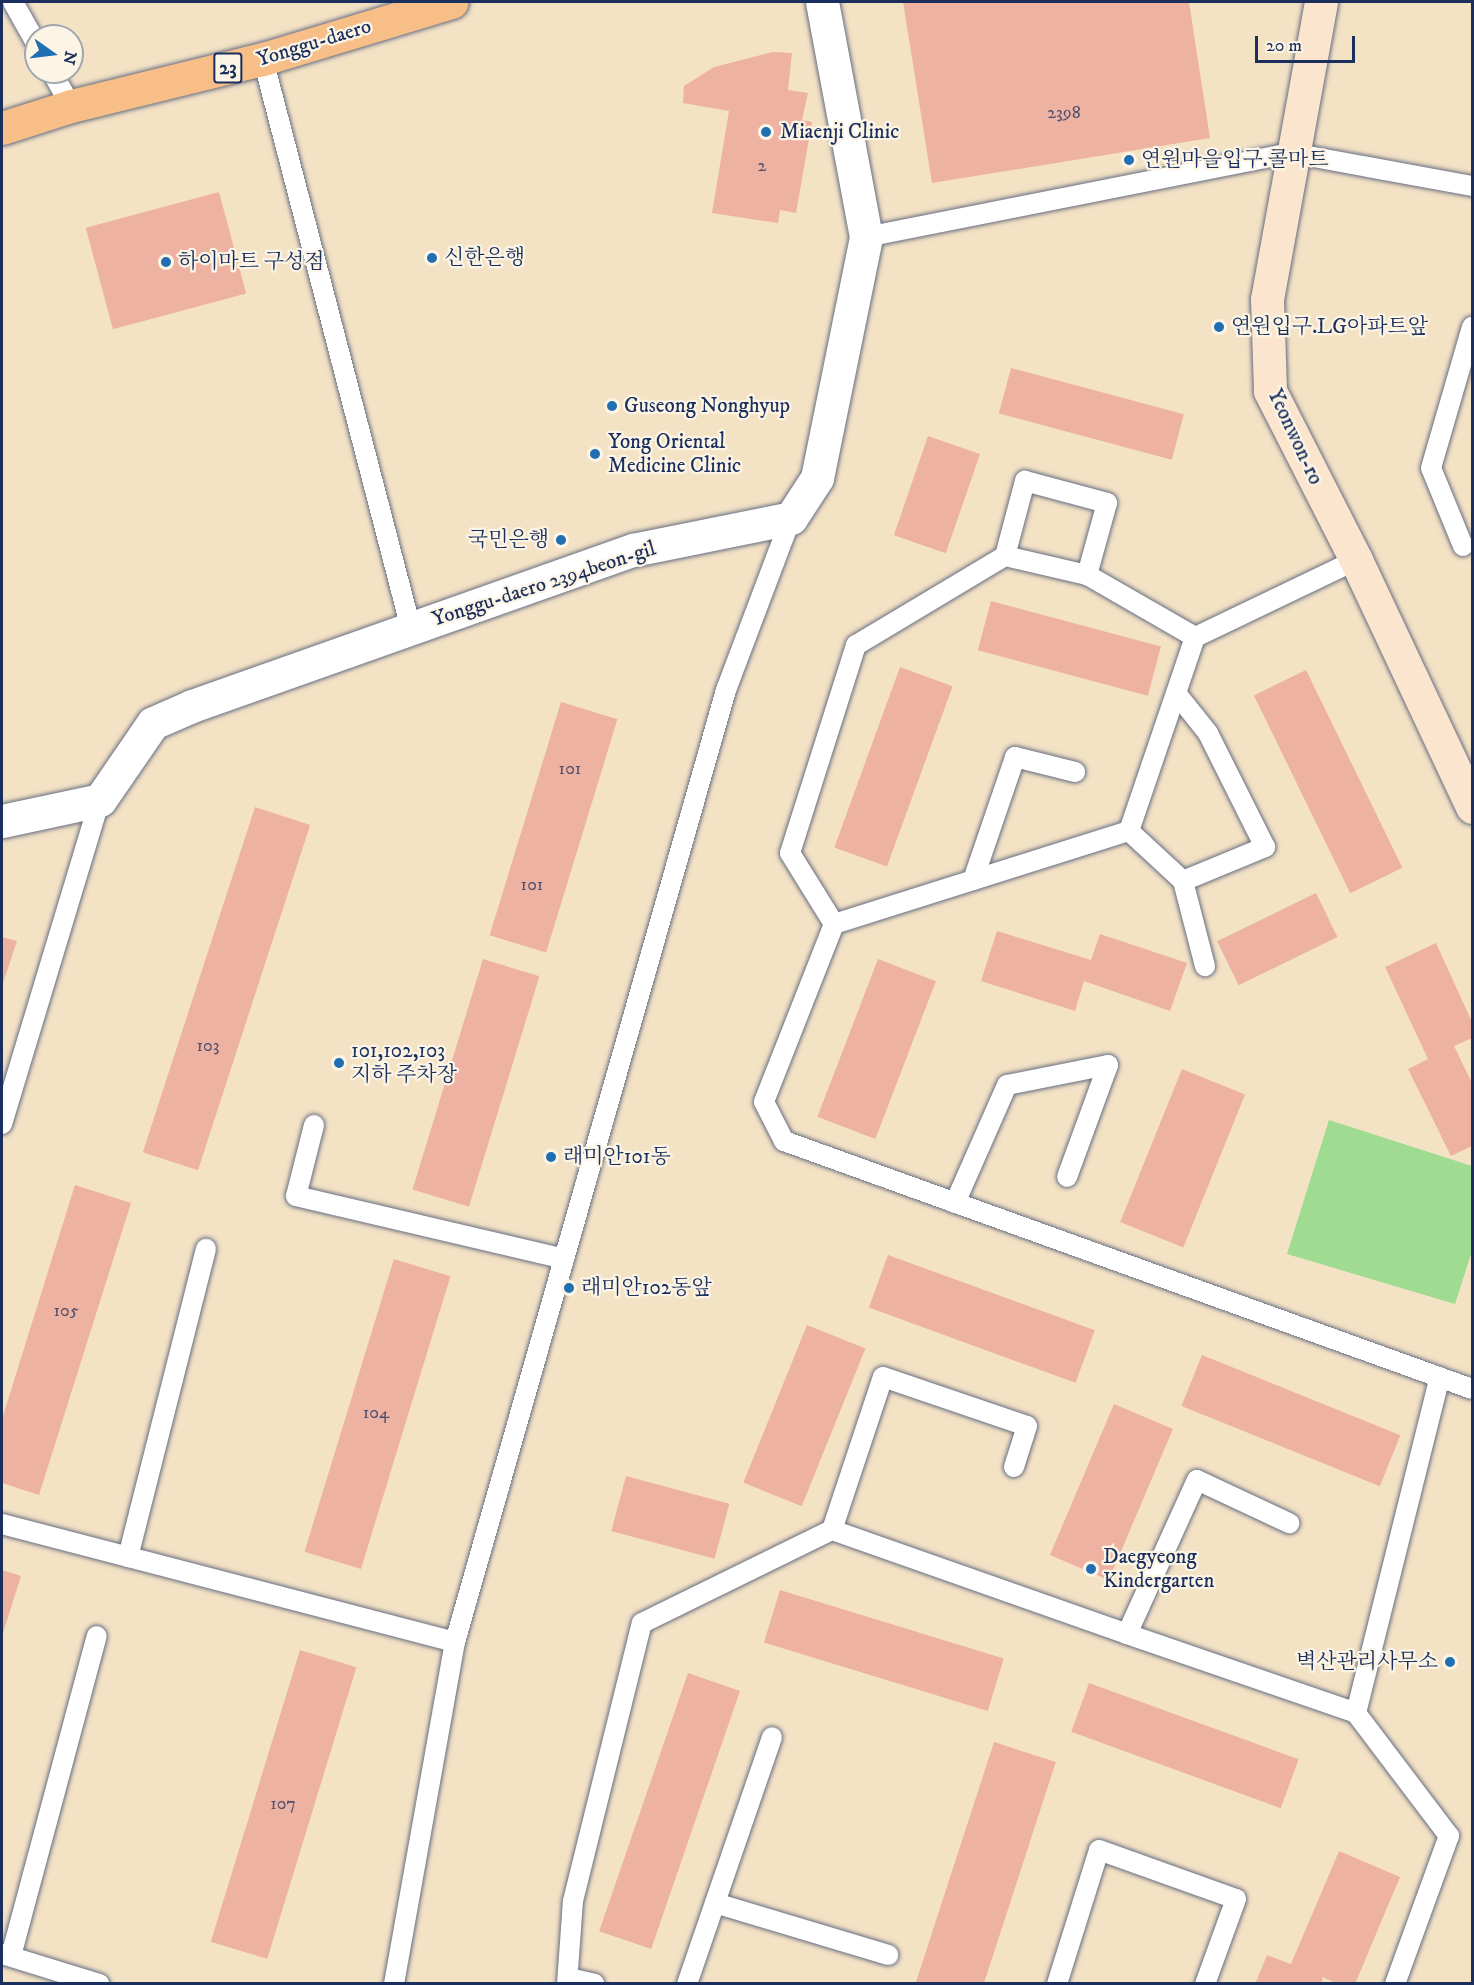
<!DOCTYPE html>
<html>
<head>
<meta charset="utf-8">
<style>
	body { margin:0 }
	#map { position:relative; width:1474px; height:1985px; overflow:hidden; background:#f4e2c5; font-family:"IM FELL DW Pica","Noto Serif KR",serif }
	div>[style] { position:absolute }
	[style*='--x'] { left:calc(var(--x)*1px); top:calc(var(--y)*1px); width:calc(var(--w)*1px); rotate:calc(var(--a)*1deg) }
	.green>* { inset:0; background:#9fdc91 }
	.building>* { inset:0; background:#eeb2a2; transform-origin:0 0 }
	.roads { filter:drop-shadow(0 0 2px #676e82) drop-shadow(0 0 2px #676e82) }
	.lane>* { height:20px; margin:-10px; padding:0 10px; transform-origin:10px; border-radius:10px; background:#fff }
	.street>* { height:33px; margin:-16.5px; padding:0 16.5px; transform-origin:16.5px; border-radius:16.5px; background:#fff }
	.secondary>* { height:33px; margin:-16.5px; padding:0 16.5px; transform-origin:16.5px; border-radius:16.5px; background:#fce5cf }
	.primary>* { height:33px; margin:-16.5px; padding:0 16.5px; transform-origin:16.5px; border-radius:16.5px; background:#f7be88 }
	.dots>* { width:16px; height:16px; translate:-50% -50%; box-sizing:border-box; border:3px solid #fcf5e5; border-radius:50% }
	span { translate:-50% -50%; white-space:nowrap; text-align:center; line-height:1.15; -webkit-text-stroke:4.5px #fcf5e5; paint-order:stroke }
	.number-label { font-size:18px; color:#50506f }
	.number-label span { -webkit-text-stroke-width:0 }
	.shield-label span { padding:2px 4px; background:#fcf5e5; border:2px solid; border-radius:4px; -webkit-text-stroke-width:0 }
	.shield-label { font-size:20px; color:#1b2f5e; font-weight:700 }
	.street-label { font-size:21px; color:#1b2f5e }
	.poi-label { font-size:21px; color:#1b2f5e }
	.left { translate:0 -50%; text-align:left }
	.right { translate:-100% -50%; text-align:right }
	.frame { position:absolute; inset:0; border:3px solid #1b2f5e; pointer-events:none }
	.north { position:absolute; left:24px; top:24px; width:60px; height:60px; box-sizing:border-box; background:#fcf5e5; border:2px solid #a2a6af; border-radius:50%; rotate:104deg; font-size:16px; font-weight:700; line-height:24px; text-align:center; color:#1b2f5e }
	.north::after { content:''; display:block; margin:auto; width:21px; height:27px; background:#1f6fb2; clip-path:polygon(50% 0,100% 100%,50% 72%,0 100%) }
	.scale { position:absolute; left:1255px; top:36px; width:100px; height:27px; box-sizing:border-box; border:3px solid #1b2f5e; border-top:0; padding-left:8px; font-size:18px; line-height:21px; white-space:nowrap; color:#1b2f5e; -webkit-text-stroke:4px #fcf5e5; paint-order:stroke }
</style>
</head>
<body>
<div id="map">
	<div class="green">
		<div style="clip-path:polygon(1329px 1120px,1472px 1166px,1472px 1251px,1455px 1304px,1287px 1254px)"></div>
	</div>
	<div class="building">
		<div style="clip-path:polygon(903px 2px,1189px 2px,1210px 138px,932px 183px)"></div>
		<div style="clip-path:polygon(773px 52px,792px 53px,788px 90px,808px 93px,802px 120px,812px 122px,796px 213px,780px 210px,778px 223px,712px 213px,729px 111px,683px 103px,684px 86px,714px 67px)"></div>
		<div style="left:219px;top:192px;width:105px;height:138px;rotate:75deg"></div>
		<div style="left:1011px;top:368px;width:179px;height:47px;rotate:15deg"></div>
		<div style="left:928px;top:436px;width:55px;height:105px;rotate:19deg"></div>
		<div style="left:991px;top:601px;width:176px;height:51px;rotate:15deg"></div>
		<div style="left:900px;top:667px;width:56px;height:192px;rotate:20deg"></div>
		<div style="left:1306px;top:670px;width:220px;height:58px;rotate:64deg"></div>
		<div style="left:561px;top:702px;width:59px;height:244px;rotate:17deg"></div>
		<div style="left:255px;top:807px;width:58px;height:363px;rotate:18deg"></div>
		<div style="left:1316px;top:893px;width:49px;height:110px;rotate:64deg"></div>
		<div style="clip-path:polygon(997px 931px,1091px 960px,1100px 934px,1187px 963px,1170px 1011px,1084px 981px,1075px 1011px,981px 981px)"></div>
		<div style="clip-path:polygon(2px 937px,17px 941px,2px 986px)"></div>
		<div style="clip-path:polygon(1436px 943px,1472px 1022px,1472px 1038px,1454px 1046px,1472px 1083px,1472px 1146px,1451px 1156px,1408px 1069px,1428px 1059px,1385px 967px)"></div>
		<div style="left:483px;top:959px;width:59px;height:241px;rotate:17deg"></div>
		<div style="left:878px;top:959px;width:62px;height:169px;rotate:21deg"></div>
		<div style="left:1182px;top:1069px;width:68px;height:165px;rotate:22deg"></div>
		<div style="clip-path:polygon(75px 1185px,131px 1203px,39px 1495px,2px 1483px,2px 1419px)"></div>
		<div style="left:888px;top:1255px;width:220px;height:56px;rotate:20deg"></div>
		<div style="left:394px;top:1259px;width:59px;height:306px;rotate:17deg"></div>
		<div style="left:807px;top:1325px;width:63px;height:170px;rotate:22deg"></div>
		<div style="left:1202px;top:1355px;width:214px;height:55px;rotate:22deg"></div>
		<div style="left:1114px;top:1404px;width:64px;height:164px;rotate:23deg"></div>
		<div style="left:626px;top:1476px;width:107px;height:57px;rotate:15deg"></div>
		<div style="clip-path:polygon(2px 1570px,21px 1576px,2px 1636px)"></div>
		<div style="left:780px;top:1590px;width:234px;height:55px;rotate:17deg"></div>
		<div style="left:300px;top:1650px;width:59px;height:305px;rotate:17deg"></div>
		<div style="left:688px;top:1673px;width:55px;height:273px;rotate:19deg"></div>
		<div style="left:1089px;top:1683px;width:223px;height:52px;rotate:20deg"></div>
		<div style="left:994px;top:1742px;width:65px;height:254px;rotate:18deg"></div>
		<div style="clip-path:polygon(1339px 1851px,1400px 1877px,1355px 1984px,1337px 1984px,1323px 1977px,1321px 1984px,1255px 1984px,1267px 1955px,1291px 1964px)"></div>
	</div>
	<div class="roads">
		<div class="lane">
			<div style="--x:13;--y:2;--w:47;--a:60.7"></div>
			<div style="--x:263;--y:59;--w:589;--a:75.44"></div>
			<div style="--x:52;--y:72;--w:39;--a:61"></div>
			<div style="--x:866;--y:237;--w:434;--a:-11.2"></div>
			<div style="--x:1292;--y:153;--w:183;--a:10.4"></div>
			<div style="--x:1463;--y:546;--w:84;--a:-112.3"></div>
			<div style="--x:1431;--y:468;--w:147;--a:-73.8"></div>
			<div style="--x:1005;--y:556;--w:78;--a:-75.1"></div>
			<div style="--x:1025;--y:481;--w:85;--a:15"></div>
			<div style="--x:1107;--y:503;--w:75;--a:105.5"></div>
			<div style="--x:1356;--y:560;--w:178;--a:154.4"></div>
			<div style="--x:1195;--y:637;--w:125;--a:-150.1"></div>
			<div style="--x:1087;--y:575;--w:84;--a:-167"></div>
			<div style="--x:1005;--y:556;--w:174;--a:149.1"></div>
			<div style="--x:856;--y:645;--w:218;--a:107.6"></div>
			<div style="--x:790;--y:853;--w:84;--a:58.2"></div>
			<div style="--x:834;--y:924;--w:191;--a:111.5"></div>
			<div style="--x:764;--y:1102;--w:44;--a:62.9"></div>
			<div style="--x:784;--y:1141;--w:731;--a:19.82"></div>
			<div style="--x:1129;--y:831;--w:74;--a:42.8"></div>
			<div style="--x:1183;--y:881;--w:89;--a:-22.5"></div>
			<div style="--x:1265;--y:847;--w:127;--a:-116.6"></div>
			<div style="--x:1208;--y:733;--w:51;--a:-128.7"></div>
			<div style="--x:973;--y:880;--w:130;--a:-71.1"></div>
			<div style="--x:1015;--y:757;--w:62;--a:14"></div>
			<div style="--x:1183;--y:881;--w:88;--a:75.5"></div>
			<div style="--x:834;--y:924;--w:309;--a:-17.5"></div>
			<div style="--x:1129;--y:831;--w:205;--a:-71.2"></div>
			<div style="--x:2;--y:1124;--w:338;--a:-73.2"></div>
			<div style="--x:314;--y:1125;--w:73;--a:104.2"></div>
			<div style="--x:296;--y:1196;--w:275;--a:13.2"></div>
			<div style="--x:955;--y:1203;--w:129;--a:-66.2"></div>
			<div style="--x:1007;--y:1085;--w:103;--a:-11.2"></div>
			<div style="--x:1108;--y:1065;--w:119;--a:110.1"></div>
			<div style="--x:2;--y:1524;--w:468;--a:14.6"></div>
			<div style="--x:832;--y:1530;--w:313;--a:19.4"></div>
			<div style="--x:1127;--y:1634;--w:169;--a:-65.6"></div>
			<div style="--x:1197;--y:1480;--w:102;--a:25.1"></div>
			<div style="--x:128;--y:1557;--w:318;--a:-75.8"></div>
			<div style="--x:1127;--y:1634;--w:242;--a:19"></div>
			<div style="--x:715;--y:1903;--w:181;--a:16.7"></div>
			<div style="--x:2;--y:1954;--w:102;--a:17.2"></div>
			<div style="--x:11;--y:1956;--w:331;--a:-75"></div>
			<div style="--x:569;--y:1978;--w:26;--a:13"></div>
			<div style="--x:394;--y:1984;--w:347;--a:-79.9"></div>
			<div style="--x:455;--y:1642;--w:990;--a:-74.11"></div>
			<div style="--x:726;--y:690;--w:184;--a:-69.3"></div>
			<div style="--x:567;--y:1984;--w:83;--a:-85.9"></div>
			<div style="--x:573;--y:1901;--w:286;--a:-76.1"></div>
			<div style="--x:642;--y:1623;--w:212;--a:-26.1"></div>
			<div style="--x:832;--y:1530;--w:161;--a:-71.6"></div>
			<div style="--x:883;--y:1377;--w:152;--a:18.8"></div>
			<div style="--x:1027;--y:1426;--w:43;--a:107.6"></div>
			<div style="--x:687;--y:1984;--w:261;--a:-71"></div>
			<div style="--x:1057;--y:1984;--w:140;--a:-72.6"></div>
			<div style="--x:1099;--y:1850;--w:145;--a:19.7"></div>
			<div style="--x:1236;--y:1899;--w:90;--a:110"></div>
			<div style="--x:1395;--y:1984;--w:158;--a:-70"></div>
			<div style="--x:1449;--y:1836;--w:154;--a:-127.1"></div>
			<div style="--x:1356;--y:1713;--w:346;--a:-76"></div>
		</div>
		<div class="street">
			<div style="--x:2;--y:821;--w:100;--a:-12.1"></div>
			<div style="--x:100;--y:800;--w:93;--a:-55.5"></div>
			<div style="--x:153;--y:723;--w:43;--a:-23.6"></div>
			<div style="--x:192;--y:706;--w:468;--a:-19.5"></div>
			<div style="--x:633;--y:550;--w:161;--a:-11.4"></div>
			<div style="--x:791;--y:518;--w:48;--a:-57"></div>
			<div style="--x:817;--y:478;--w:246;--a:-78.5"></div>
			<div style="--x:866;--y:237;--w:239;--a:-100.6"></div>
		</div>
		<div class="secondary">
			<div style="--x:1321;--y:2;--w:302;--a:100.3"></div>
			<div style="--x:1267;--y:299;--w:92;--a:88.1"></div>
			<div style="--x:1270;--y:391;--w:190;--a:63"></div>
			<div style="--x:1356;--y:560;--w:273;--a:64.8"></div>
		</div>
		<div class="primary">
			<div style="--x:2;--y:128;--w:72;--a:-17.7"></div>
			<div style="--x:71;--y:106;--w:198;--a:-13.8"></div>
			<div style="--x:263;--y:59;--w:197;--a:-16.8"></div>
		</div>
	</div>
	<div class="dots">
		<div style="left:766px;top:132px;background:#1f6fb2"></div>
		<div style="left:1129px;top:160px;background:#1f6fb2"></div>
		<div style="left:432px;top:258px;background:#1f6fb2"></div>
		<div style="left:166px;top:262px;background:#1f6fb2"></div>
		<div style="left:1219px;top:327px;background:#1f6fb2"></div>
		<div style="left:612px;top:406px;background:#1f6fb2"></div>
		<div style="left:595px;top:454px;background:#1f6fb2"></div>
		<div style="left:561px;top:540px;background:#1f6fb2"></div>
		<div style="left:339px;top:1063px;background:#1f6fb2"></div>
		<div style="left:551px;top:1157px;background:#1f6fb2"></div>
		<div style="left:569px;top:1288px;background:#1f6fb2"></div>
		<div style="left:1091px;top:1569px;background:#1f6fb2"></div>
		<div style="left:1450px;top:1662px;background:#1f6fb2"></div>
	</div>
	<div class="number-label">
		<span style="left:1064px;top:113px">2398</span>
		<span style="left:762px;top:166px">2</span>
		<span style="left:570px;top:769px">101</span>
		<span style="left:532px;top:885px">101</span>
		<span style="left:208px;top:1046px">103</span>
		<span style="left:66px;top:1311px">105</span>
		<span style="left:376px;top:1413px">104</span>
		<span style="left:283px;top:1804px">107</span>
	</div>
	<div class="shield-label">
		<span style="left:228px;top:68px">23</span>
	</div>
	<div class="street-label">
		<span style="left:314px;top:43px;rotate:-17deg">Yonggu-daero</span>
		<span style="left:1295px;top:437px;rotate:65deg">Yeonwon-ro</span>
		<span style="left:544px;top:584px;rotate:-18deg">Yonggu-daero 2394beon-gil</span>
	</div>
	<div class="poi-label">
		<span class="left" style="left:780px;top:132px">Miaenji Clinic</span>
		<span class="left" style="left:1141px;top:160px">연원마을입구.콜마트</span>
		<span class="left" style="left:444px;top:258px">신한은행</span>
		<span class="left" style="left:178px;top:262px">하이마트 구성점</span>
		<span class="left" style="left:1231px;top:327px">연원입구.LG아파트앞</span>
		<span class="left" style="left:624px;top:406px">Guseong Nonghyup</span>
		<span class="left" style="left:608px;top:454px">Yong Oriental<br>Medicine Clinic</span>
		<span class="right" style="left:549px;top:540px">국민은행</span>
		<span class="left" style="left:351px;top:1063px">101,102,103<br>지하 주차장</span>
		<span class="left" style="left:563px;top:1157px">래미안101동</span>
		<span class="left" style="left:581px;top:1288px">래미안102동앞</span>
		<span class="left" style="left:1103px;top:1569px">Daegyeong<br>Kindergarten</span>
		<span class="right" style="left:1438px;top:1662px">벽산관리사무소</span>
	</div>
	<div class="frame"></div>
	<div class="north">N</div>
	<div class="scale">20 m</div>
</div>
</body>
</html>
